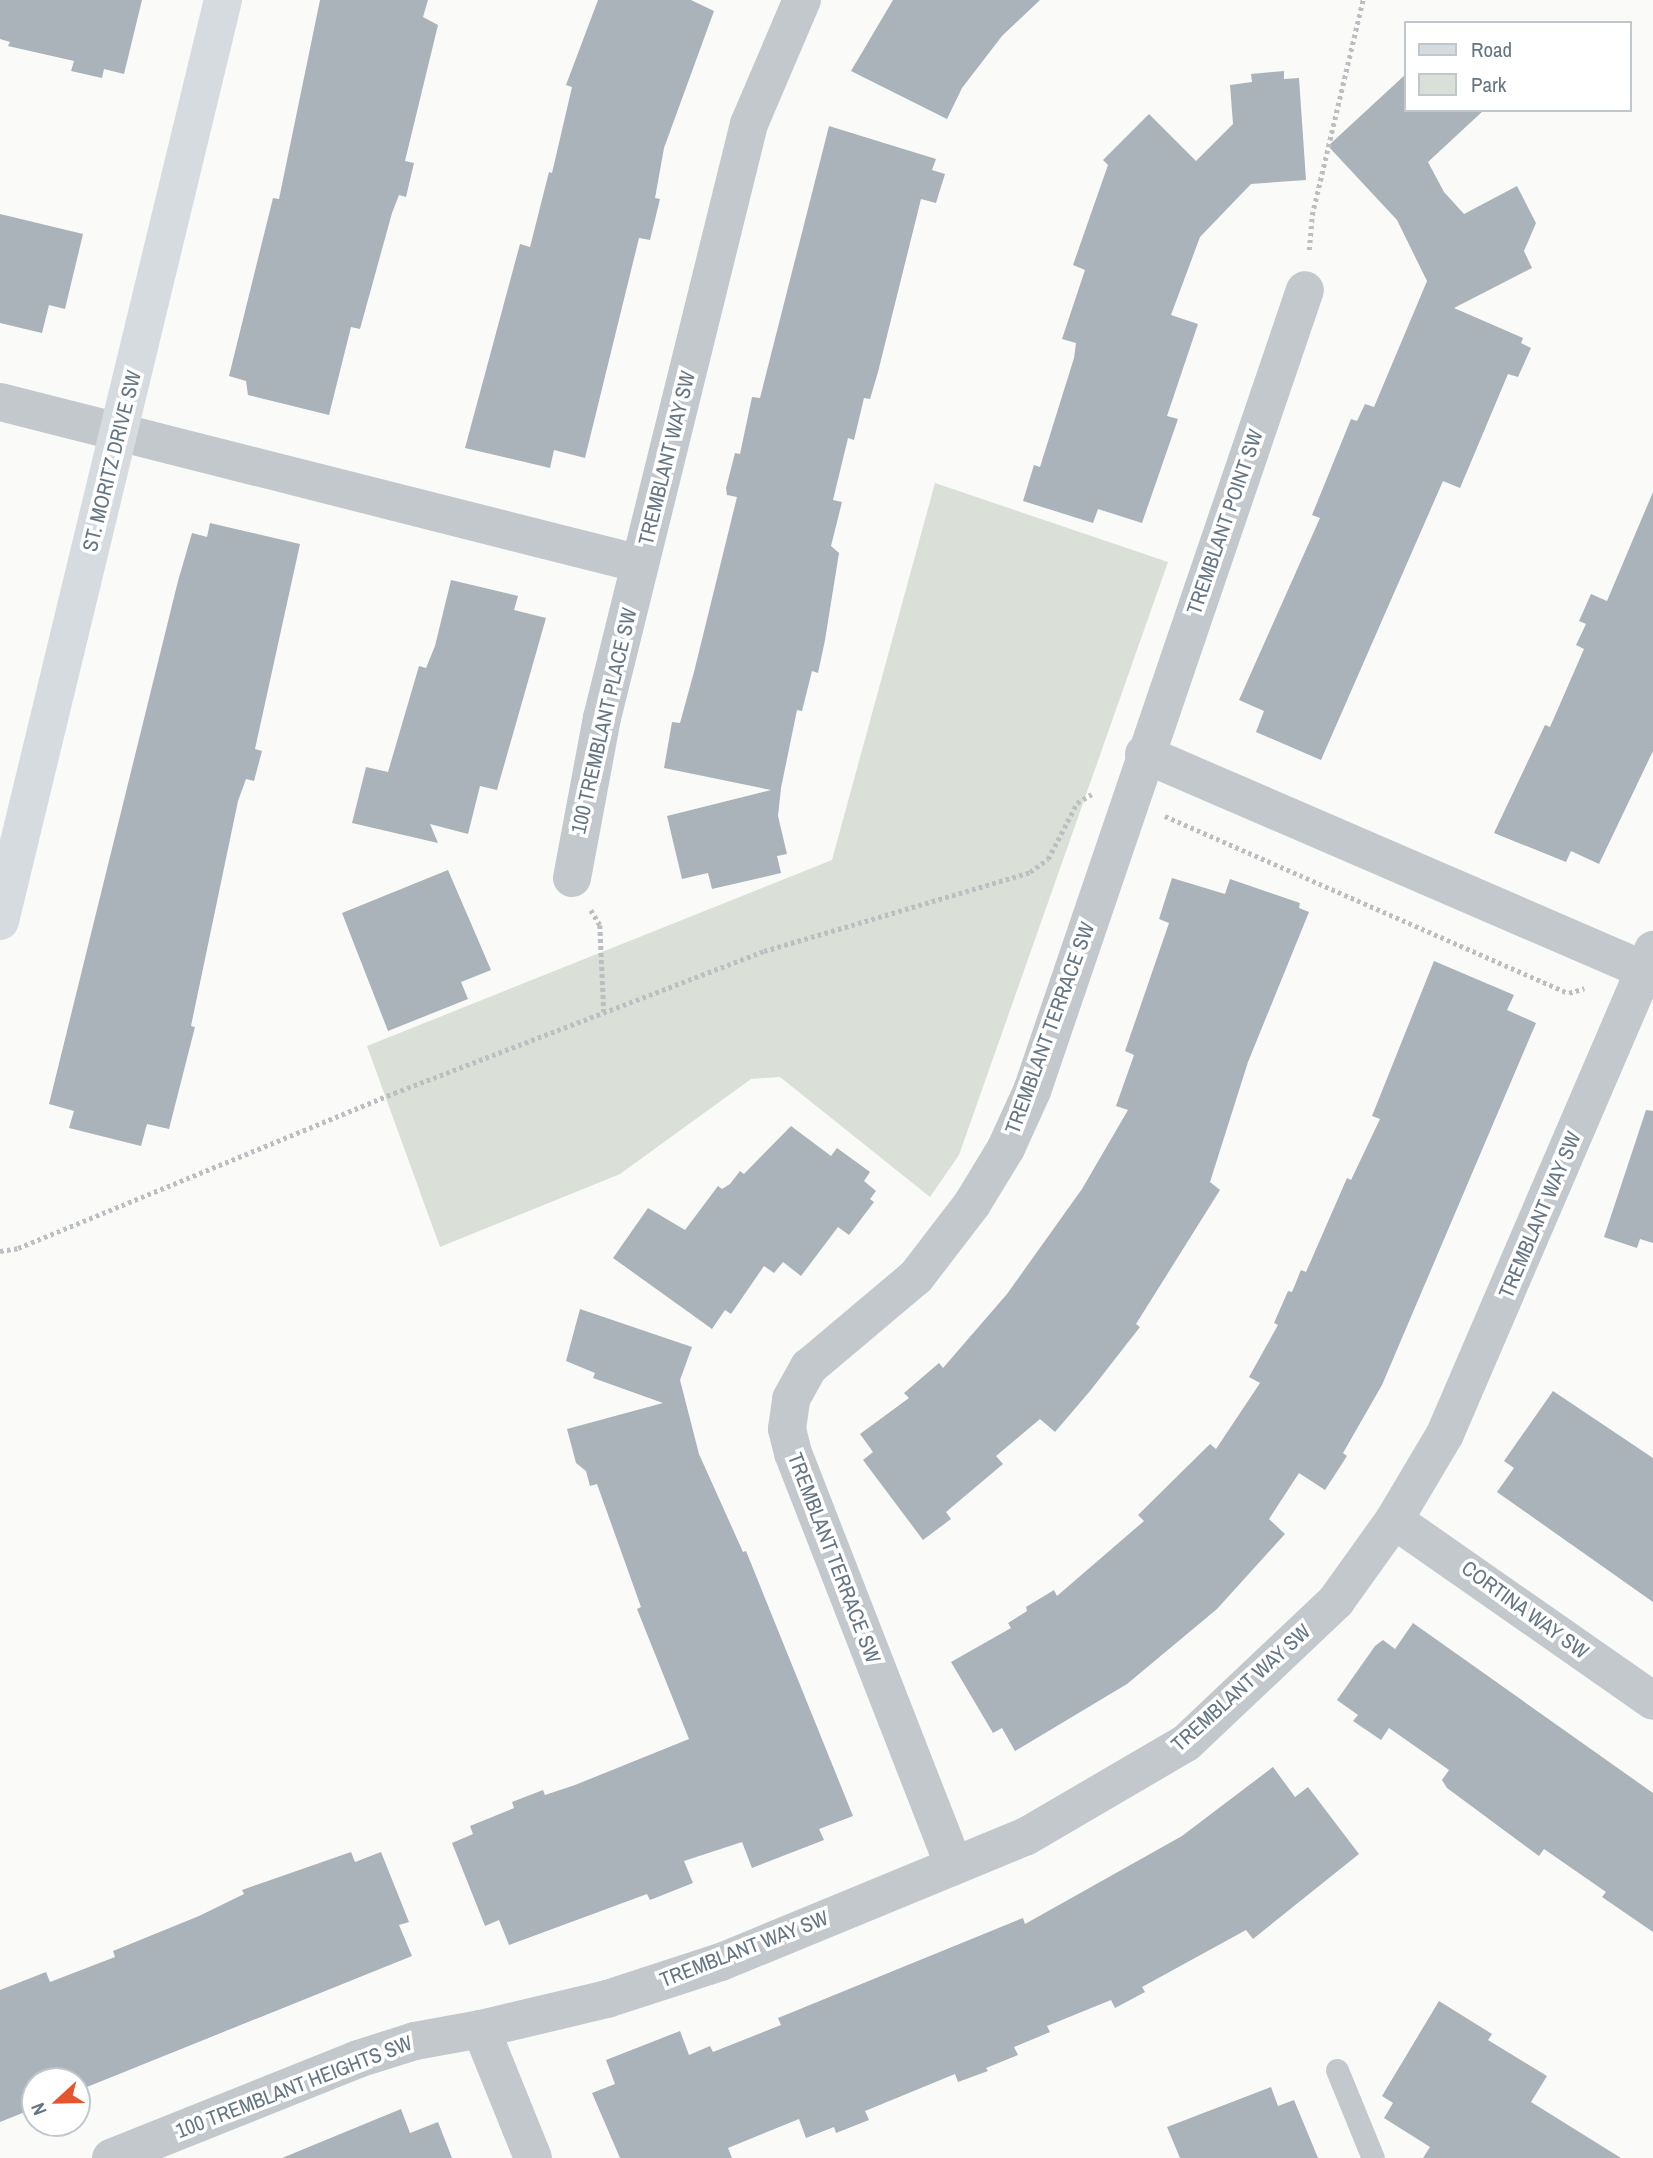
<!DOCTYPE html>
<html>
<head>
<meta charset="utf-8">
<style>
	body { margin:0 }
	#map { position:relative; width:1653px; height:2158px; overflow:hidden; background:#fafaf8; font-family:"Archivo Narrow",sans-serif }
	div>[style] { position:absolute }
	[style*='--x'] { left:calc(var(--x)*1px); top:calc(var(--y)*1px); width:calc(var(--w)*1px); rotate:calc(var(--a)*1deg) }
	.green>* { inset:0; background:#dadfd7 }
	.building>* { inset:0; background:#aab3b9 }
	.path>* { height:4.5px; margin-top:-2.25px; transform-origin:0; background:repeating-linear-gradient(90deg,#bbbfc2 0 3.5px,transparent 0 7px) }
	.lane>* { height:23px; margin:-11.5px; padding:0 11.5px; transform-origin:11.5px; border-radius:11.5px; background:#c3c8cc }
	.street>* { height:38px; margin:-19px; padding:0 19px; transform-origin:19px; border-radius:19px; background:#c3c8cc }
	.secondary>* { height:38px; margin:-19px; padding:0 19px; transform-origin:19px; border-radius:19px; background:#d6dbdf }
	span { translate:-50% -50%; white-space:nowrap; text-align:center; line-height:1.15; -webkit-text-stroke:7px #fff; paint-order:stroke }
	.street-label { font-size:21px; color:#657683 }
	.legend { position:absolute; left:1404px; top:21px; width:228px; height:91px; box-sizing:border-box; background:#fff; border:2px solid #c1c8cd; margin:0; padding:9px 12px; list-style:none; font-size:21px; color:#657683 }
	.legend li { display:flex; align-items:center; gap:14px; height:35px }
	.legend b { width:35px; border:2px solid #c1c8cd }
	.north { position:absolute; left:21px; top:2067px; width:70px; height:70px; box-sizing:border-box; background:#fff; border:2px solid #c1c8cd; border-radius:50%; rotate:248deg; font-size:19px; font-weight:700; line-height:28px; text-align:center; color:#657683 }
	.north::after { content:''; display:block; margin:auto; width:24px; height:32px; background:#e4572e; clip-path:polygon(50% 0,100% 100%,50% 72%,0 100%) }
</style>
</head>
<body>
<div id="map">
	<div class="green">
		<div style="clip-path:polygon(935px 483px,1168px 562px,959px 1155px,930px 1197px,780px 1077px,751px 1079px,620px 1174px,440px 1247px,367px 1046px,832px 860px)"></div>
	</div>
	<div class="building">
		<div style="clip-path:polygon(0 0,142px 0,124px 74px,104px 69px,102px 78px,71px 71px,74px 61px,8px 46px,10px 42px,0 39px)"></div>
		<div style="clip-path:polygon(320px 0,428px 0,423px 17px,438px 25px,405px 161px,414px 163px,406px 197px,399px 195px,392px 213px,360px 329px,351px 327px,329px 415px,248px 395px,246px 381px,229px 376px,273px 198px,279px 199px)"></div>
		<div style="clip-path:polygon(598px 0,691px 0,714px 11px,664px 148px,655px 198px,660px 199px,650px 240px,639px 238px,585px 458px,554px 450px,550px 468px,465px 448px,520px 244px,530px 247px,549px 172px,552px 173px,572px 87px,566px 85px)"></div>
		<div style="clip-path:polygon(893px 0,1040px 0,1002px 36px,962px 88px,947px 119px,851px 71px)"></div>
		<div style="clip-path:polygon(1284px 71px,1284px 79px,1299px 78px,1306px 180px,1251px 184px,1200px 237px,1171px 315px,1198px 324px,1167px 416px,1178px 419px,1142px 523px,1098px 509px,1093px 523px,1023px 501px,1034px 465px,1040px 467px,1074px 358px,1076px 343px,1062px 339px,1085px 270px,1073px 265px,1108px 165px,1103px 160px,1149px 114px,1196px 161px,1233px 124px,1230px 85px,1252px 82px,1251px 74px)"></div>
		<div style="clip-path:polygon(1406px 74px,1406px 110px,1484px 110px,1428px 162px,1444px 192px,1464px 214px,1517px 186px,1536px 223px,1524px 251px,1532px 268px,1454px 308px,1523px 338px,1521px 343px,1531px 348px,1518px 377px,1508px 374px,1460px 488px,1443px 481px,1321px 760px,1256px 732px,1264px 711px,1239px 700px,1320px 518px,1312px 515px,1351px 419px,1357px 421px,1365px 404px,1374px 407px,1427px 281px,1397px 220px,1328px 146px)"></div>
		<div style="clip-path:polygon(829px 126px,936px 159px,932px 170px,945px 174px,936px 203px,921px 199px,878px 372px,870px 399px,864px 398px,854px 440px,848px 438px,833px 500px,842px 502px,831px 546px,839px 553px,825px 640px,818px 673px,812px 671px,802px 711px,797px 710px,781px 788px,778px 816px,787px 854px,777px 856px,781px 873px,712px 889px,708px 873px,682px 879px,667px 816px,771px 790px,664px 768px,672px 722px,680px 723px,694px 672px,737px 497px,727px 495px,726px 488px,735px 453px,740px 454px,752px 397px,760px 398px)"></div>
		<div style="clip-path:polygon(0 214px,83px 234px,65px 309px,49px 305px,42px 333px,0 323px)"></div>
		<div style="clip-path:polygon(1653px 492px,1653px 751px,1599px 864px,1571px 851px,1566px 862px,1494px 833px,1545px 725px,1550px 727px,1584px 649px,1576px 645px,1586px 624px,1579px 621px,1591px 594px,1607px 601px)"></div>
		<div style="clip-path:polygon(210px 523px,300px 544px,255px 749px,262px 751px,254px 781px,246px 779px,238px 801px,191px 1026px,195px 1027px,169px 1129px,147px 1124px,141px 1146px,69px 1128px,74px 1111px,49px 1104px,178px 581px,192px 533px,207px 537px)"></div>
		<div style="clip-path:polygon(451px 580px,518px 596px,514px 610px,546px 618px,497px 790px,480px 786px,468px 834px,430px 824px,438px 843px,352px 823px,366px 767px,388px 772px,419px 666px,426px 668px,435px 646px)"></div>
		<div style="clip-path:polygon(448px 870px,491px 970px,461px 982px,468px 999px,388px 1031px,342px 913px)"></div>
		<div style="clip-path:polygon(1172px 878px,1225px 894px,1230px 879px,1300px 903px,1299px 908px,1309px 912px,1248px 1062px,1210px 1182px,1220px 1190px,1136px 1324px,1140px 1327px,1090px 1391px,1055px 1432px,1040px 1419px,996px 1456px,1003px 1464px,946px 1512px,951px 1519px,923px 1540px,863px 1460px,873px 1452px,860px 1434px,909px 1398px,904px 1393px,939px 1363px,943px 1368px,1007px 1294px,1082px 1189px,1128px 1110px,1116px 1106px,1134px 1055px,1125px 1051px,1169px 923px,1159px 919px)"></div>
		<div style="clip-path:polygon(1434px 961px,1514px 995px,1507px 1010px,1536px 1023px,1382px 1385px,1343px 1453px,1347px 1456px,1325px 1490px,1299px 1473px,1269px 1519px,1285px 1534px,1217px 1609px,1127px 1684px,1015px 1751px,1002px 1728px,993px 1733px,951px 1662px,1011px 1628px,1008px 1623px,1027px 1611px,1026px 1607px,1054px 1590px,1057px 1596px,1144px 1521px,1138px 1515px,1210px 1444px,1216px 1449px,1260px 1383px,1249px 1377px,1278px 1325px,1274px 1323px,1288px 1291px,1292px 1292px,1301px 1270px,1306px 1272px,1347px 1178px,1351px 1180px,1380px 1119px,1372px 1116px)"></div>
		<div style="clip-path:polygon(1646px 1110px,1653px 1111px,1653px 1243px,1640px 1239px,1637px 1248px,1604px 1237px)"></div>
		<div style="clip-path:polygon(791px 1126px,831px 1156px,837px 1148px,870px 1172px,864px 1181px,876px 1191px,870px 1199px,874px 1202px,849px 1235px,838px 1227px,801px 1276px,783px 1262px,774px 1273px,764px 1266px,731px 1314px,725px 1310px,712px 1329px,613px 1258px,648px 1208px,685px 1230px,718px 1186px,722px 1189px,730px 1184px,740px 1171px,744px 1174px)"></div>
		<div style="clip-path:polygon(580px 1309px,692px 1347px,680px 1380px,699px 1454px,743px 1552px,746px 1551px,853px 1816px,819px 1829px,824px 1840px,752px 1868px,742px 1842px,684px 1861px,693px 1883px,650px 1900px,647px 1894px,509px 1945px,499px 1920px,485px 1926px,452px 1843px,473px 1834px,470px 1826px,514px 1808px,512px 1802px,543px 1790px,545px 1795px,575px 1785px,689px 1739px,637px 1609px,641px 1607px,597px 1484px,590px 1486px,586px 1471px,576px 1463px,567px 1429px,663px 1403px,593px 1378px,595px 1373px,566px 1361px)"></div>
		<div style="clip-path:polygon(1553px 1391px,1653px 1458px,1653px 1602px,1497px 1492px,1514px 1468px,1504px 1461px)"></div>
		<div style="clip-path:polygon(1413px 1623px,1653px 1793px,1653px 1932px,1602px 1897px,1606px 1892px,1544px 1849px,1539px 1856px,1447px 1788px,1442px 1780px,1449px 1770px,1389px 1728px,1381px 1740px,1353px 1721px,1358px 1715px,1337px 1700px,1375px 1646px,1383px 1640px,1395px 1649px)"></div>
		<div style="clip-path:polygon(1273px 1767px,1295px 1797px,1308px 1787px,1359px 1854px,1253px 1939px,1246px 1930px,1142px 1987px,1145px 1992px,1115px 2008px,1111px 2000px,1047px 2026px,1050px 2032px,1014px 2047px,1018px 2055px,986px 2068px,988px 2071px,958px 2082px,955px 2074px,865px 2111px,869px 2120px,836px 2133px,834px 2127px,806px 2138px,799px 2119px,728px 2148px,732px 2158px,620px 2158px,592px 2093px,615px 2084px,606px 2060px,680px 2031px,689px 2055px,710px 2046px,713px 2052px,781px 2025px,778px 2018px,1023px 1918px,1025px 1924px,1182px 1836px)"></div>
		<div style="clip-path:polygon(351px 1852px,355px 1862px,381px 1852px,409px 1922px,399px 1925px,412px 1956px,77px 2091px,77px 2081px,35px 2081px,35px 2108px,0 2122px,0 1990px,46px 1972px,50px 1982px,115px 1957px,113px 1951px,199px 1916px,244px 1894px,242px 1890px)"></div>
		<div style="clip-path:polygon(1439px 2001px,1492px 2034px,1488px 2040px,1547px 2076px,1531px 2102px,1621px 2158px,1423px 2158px,1430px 2147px,1384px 2118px,1393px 2103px,1382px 2096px)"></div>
		<div style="clip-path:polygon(1271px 2087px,1278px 2106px,1294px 2100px,1318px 2158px,1180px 2158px,1167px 2127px)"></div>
		<div style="clip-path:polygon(401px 2109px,410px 2133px,438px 2122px,452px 2158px,282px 2158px)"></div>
	</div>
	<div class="path">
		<div style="--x:1309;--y:250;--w:35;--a:-85"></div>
		<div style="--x:1312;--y:215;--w:221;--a:-76.7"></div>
		<div style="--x:1165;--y:816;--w:441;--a:23.7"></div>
		<div style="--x:1569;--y:993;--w:16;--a:-18"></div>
		<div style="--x:591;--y:910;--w:17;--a:59"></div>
		<div style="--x:600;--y:925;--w:87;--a:87.4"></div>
		<div style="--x:0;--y:1251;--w:18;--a:-9"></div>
		<div style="--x:18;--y:1248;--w:407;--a:-22.4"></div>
		<div style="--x:394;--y:1093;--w:396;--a:-21"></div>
		<div style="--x:764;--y:951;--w:277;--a:-16.5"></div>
		<div style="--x:1030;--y:872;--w:22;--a:-36"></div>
		<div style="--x:1048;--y:859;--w:63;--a:-62.6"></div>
		<div style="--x:1077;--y:803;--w:17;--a:-31"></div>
	</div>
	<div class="lane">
		<div style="--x:1337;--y:2070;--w:95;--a:67.8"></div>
	</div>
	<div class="street">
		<div style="--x:0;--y:402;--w:660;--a:14.2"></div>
		<div style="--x:1144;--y:754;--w:545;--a:23.36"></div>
		<div style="--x:572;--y:878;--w:163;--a:-79.4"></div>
		<div style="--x:602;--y:718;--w:612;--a:-76.1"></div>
		<div style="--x:749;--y:124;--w:135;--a:-66.9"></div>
		<div style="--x:1394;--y:1520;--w:316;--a:34.9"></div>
		<div style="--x:954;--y:1866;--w:443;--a:-111.3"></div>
		<div style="--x:793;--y:1453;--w:25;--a:-104"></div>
		<div style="--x:787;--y:1429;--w:30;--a:-82"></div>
		<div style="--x:791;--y:1399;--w:37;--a:-61"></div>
		<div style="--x:809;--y:1367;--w:140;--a:-40.1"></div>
		<div style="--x:916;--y:1277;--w:92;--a:-52.5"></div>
		<div style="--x:972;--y:1204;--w:66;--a:-58.7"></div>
		<div style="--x:1006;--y:1148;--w:63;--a:-65.5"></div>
		<div style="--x:1032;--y:1091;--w:846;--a:-71.18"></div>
		<div style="--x:111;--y:2158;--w:266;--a:-21.8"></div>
		<div style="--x:358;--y:2059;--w:60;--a:-17.5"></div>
		<div style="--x:415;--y:2041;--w:67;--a:-10.3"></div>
		<div style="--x:533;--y:2158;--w:139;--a:-112"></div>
		<div style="--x:481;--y:2029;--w:130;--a:-13.4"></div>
		<div style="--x:607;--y:1999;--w:120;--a:-18"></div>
		<div style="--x:721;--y:1962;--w:329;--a:-22.4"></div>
		<div style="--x:1025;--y:1837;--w:186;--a:-30.3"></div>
		<div style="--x:1186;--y:1743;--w:207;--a:-43.4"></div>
		<div style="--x:1336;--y:1601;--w:100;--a:-54.4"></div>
		<div style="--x:1394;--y:1520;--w:100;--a:-59.3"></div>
		<div style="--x:1445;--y:1434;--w:527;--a:-66.74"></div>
	</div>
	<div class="secondary">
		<div style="--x:0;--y:921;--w:948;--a:-76.39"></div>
	</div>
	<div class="street-label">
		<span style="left:667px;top:458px;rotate:-76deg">TREMBLANT WAY SW</span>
		<span style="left:112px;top:461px;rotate:-76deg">ST. MORITZ DRIVE SW</span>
		<span style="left:1225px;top:522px;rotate:-71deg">TREMBLANT POINT SW</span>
		<span style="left:604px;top:721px;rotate:-77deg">100 TREMBLANT PLACE SW</span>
		<span style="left:1050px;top:1028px;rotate:-70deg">TREMBLANT TERRACE SW</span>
		<span style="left:1540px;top:1215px;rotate:-67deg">TREMBLANT WAY SW</span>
		<span style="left:834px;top:1558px;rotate:69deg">TREMBLANT TERRACE SW</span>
		<span style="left:1525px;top:1610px;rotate:36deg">CORTINA WAY SW</span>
		<span style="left:1241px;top:1688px;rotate:-42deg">TREMBLANT WAY SW</span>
		<span style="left:744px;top:1949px;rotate:-21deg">TREMBLANT WAY SW</span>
		<span style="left:294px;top:2087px;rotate:-21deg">100 TREMBLANT HEIGHTS SW</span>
	</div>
	<ul class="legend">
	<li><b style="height:9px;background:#d6dbdf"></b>Road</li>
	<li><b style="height:19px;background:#dadfd7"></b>Park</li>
	</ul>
	<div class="north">N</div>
</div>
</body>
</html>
